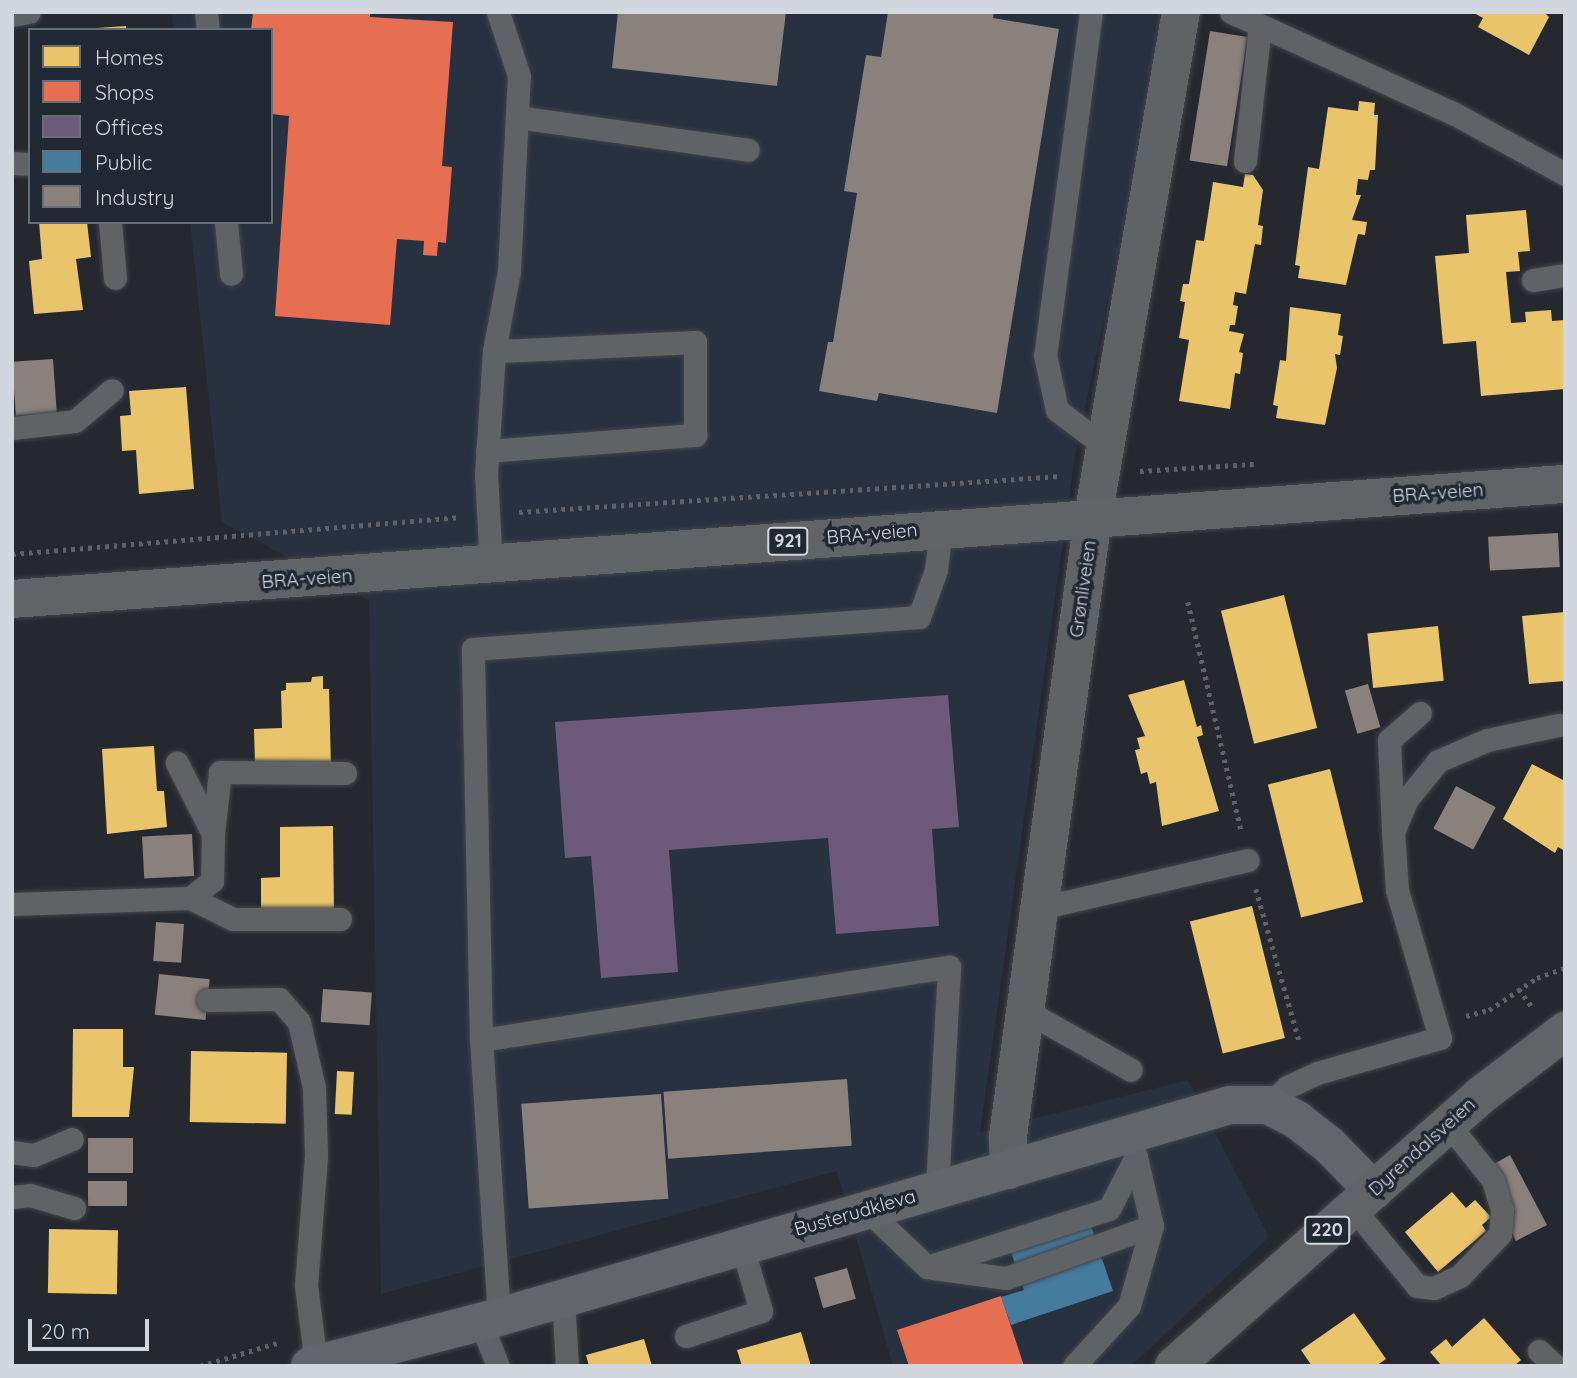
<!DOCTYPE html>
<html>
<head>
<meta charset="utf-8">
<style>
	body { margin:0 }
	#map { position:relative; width:1577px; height:1378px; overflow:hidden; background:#25292f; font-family:Quicksand,sans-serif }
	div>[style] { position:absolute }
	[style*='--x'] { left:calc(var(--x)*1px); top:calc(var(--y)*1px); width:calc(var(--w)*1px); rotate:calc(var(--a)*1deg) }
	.built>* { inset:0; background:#273140 }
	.homes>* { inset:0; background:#e9c46a; transform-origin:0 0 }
	.shops>* { inset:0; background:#e76f51 }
	.offices>* { inset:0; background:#6d597a }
	.public>* { inset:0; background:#457b9d }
	.industry>* { inset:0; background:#8a817c; transform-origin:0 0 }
	.path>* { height:4.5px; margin-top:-2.25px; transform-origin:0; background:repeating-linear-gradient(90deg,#606165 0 3.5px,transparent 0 8.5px) }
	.roads { filter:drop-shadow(0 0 2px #42454a) drop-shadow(0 0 2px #42454a) }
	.lane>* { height:23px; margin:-11.5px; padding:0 11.5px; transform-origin:11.5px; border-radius:11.5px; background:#606365 }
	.street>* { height:38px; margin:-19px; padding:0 19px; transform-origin:19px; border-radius:19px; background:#606365 }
	.secondary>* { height:38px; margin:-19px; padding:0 19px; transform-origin:19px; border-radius:19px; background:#626569 }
	.primary>* { height:38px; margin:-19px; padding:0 19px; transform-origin:19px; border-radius:19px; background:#616467 }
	span { translate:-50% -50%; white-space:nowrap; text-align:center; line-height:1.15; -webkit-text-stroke:7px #202834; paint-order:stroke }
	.shield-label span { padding:2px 5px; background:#202834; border:2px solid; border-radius:5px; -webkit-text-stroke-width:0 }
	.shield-label { font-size:18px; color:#d2d7df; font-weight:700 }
	.street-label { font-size:19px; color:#d2d7df }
	.frame { position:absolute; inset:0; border:14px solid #d2d7df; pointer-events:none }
	.legend { position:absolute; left:28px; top:28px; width:245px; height:196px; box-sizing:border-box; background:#202834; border:2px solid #676e78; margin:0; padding:9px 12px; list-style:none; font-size:21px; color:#d2d7df }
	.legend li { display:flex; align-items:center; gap:14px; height:35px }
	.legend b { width:35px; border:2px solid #676e78 }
	.scale { position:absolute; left:28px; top:1319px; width:121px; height:32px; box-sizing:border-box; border:4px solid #d2d7df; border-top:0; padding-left:9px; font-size:21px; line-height:24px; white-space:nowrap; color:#d2d7df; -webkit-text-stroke:5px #202834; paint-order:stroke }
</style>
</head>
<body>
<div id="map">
	<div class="built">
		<div style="clip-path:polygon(172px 12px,1168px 12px,1075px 455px,980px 1132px,1188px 1080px,1269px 1237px,1131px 1366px,893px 1366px,837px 1171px,381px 1294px,369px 601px,222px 522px,190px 222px,271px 222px,271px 30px,173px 30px)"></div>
	</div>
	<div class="homes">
		<div style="clip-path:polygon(1472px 12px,1544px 12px,1549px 17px,1529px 55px,1478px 27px,1483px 18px)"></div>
		<div style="clip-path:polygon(126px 26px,126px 30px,97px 30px,97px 28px)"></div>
		<div style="clip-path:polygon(1359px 101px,1375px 103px,1374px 115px,1378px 115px,1375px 170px,1370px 170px,1368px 180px,1358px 179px,1356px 195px,1361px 195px,1352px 220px,1367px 222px,1365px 235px,1358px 234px,1346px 285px,1298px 278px,1300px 266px,1295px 265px,1308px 167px,1319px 169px,1328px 107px,1358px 111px)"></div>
		<div style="clip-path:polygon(1245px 174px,1253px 175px,1263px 190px,1258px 225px,1263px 226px,1261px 245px,1255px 244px,1246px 294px,1235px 292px,1233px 305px,1238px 306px,1235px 325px,1230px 325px,1229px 331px,1244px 334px,1239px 352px,1243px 353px,1240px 374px,1235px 373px,1230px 409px,1179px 401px,1189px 340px,1179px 338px,1185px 302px,1180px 301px,1183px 284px,1189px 284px,1196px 240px,1204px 241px,1213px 182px,1243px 187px)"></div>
		<div style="clip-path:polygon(1526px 210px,1530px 251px,1518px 252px,1520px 271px,1506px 272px,1511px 323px,1526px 322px,1525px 312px,1551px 310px,1552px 321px,1565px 320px,1565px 389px,1481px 396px,1476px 341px,1443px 344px,1435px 256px,1469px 253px,1466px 215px)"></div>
		<div style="clip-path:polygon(39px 222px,87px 222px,91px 257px,76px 259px,83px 310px,34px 314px,29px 261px,42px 259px)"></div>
		<div style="clip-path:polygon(1290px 307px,1341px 314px,1338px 335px,1343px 336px,1340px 355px,1335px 354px,1337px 368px,1325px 425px,1276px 418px,1278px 406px,1273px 405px,1280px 360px,1286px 361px)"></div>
		<div style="clip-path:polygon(186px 387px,194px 489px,139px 494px,136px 450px,122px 451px,120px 416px,131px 415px,129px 391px)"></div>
		<div style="left:1284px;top:595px;width:137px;height:65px;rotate:76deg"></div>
		<div style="clip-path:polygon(1565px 612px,1565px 681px,1529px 684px,1522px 616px)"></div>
		<div style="left:1438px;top:626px;width:55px;height:71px;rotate:84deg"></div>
		<div style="clip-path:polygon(323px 676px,323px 689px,329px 689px,331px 767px,255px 764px,254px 729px,282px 728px,281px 691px,286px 690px,286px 683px,311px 682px,312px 677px)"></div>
		<div style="clip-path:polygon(1184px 680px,1197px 727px,1201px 725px,1203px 735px,1197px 737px,1219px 811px,1162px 826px,1156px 782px,1150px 784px,1147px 772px,1141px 774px,1135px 750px,1140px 749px,1137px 738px,1145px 736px,1128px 695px)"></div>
		<div style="clip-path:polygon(154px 746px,157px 791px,164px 791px,167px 827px,107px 834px,102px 749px)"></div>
		<div style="clip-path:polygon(1532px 764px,1563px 780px,1565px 776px,1565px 851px,1558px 847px,1555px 853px,1503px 819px)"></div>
		<div style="left:1330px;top:769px;width:137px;height:64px;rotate:76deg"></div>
		<div style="clip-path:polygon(333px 826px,334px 912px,261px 913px,261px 878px,280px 877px,280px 827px)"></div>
		<div style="left:1252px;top:906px;width:136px;height:64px;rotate:76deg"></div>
		<div style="clip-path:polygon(73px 1029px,123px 1029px,123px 1067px,134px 1067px,129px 1117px,72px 1117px)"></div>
		<div style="left:191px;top:1051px;width:96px;height:71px;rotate:1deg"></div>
		<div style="left:337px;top:1071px;width:17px;height:43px;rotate:3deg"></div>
		<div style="clip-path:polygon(1452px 1192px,1466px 1208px,1475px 1200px,1491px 1217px,1482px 1225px,1486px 1231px,1438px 1272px,1405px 1232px)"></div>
		<div style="left:49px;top:1229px;width:69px;height:64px;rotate:1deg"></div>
		<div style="clip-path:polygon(1354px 1313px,1386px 1359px,1376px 1366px,1312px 1366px,1301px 1350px)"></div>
		<div style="clip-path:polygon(1484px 1318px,1521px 1360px,1514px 1366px,1442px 1366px,1430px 1352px,1446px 1339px,1452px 1347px)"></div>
		<div style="clip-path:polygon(801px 1332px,811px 1366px,742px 1366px,737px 1350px)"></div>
		<div style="clip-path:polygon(644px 1339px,652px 1366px,589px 1366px,586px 1355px)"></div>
	</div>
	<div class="shops">
		<div style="clip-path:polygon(253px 12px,370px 12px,370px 17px,453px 22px,442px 166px,452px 167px,446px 243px,438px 242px,437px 256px,423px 255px,424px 241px,397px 239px,390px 325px,275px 316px,289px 116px,271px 114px,271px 30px,251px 30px)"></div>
		<div style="clip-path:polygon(1001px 1296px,1024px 1366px,909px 1366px,897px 1330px)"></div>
	</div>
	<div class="offices">
		<div style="clip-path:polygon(948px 695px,959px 827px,932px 829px,939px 926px,836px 934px,828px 838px,669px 850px,678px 972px,601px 978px,591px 856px,565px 858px,555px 722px)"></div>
	</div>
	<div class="public">
		<div style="clip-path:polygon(1086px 1211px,1113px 1291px,1011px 1325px,1001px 1297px,1024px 1290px,1006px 1238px)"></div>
	</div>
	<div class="industry">
		<div style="clip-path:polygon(618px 12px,786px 12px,777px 86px,612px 68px)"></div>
		<div style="clip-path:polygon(888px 12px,994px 12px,993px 18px,1059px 29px,997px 413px,879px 393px,877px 401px,819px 391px,828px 342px,833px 342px,857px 193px,844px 191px,866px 55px,881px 57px)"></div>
		<div style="left:1210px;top:31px;width:38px;height:131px;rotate:9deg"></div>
		<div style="left:53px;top:359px;width:54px;height:41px;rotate:86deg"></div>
		<div style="left:1558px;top:533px;width:34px;height:70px;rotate:87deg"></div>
		<div style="left:1368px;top:684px;width:45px;height:24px;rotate:74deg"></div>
		<div style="left:1456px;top:786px;width:45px;height:48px;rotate:28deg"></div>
		<div style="left:192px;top:834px;width:42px;height:50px;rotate:87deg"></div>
		<div style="left:156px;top:922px;width:28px;height:39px;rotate:4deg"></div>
		<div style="left:159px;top:974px;width:51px;height:41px;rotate:6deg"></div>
		<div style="left:323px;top:989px;width:49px;height:33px;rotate:4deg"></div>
		<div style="left:847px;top:1079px;width:67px;height:184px;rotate:86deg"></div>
		<div style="left:661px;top:1094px;width:105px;height:140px;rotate:86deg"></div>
		<div style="left:88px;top:1138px;width:45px;height:35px"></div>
		<div style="clip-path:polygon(1510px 1155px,1547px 1225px,1516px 1241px,1505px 1219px,1515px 1213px,1490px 1166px)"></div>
		<div style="left:88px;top:1181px;width:39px;height:25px"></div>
		<div style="left:847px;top:1268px;width:32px;height:34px;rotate:74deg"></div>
	</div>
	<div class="path">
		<div style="--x:1140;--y:471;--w:114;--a:-3.5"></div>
		<div style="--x:519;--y:512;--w:544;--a:-3.79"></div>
		<div style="--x:12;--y:554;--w:448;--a:-4.7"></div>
		<div style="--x:1188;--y:602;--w:234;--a:76.9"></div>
		<div style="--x:1256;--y:889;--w:160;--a:74.1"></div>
		<div style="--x:1519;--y:989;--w:24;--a:54"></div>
		<div style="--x:1466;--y:1016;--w:24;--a:-15"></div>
		<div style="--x:1489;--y:1010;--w:58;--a:-33.7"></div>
		<div style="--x:1537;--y:978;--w:30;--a:-20"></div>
		<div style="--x:200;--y:1366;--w:80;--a:-16.6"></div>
	</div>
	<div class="roads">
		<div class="lane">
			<div style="--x:206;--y:12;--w:18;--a:84"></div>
			<div style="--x:1091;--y:12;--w:346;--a:97.6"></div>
			<div style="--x:1045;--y:355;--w:56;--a:77.7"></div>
			<div style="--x:1057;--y:410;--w:63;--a:37.2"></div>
			<div style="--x:1231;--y:12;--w:244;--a:24.5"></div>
			<div style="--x:1453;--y:113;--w:128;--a:28.6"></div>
			<div style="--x:12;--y:15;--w:17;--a:-10"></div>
			<div style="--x:517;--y:117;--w:233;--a:8.1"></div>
			<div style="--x:1245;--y:161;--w:136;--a:-83.7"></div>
			<div style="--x:12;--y:163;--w:18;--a:3"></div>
			<div style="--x:110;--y:222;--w:56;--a:84.9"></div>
			<div style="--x:226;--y:222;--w:52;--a:84.5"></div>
			<div style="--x:1533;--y:280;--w:32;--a:-9"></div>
			<div style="--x:12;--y:428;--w:63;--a:-6.3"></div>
			<div style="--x:75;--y:421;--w:48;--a:-40"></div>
			<div style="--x:487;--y:451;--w:209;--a:-4.4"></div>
			<div style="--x:695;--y:435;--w:93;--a:-90"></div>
			<div style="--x:695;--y:342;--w:201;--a:177.4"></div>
			<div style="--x:491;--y:566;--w:91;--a:-93.1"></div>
			<div style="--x:486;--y:475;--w:124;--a:-86.3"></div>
			<div style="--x:494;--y:351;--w:81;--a:-79.4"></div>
			<div style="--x:509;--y:271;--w:195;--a:-87.1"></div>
			<div style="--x:519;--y:76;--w:67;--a:-108.2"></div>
			<div style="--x:1393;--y:829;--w:89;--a:-92.6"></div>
			<div style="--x:1389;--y:740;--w:41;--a:-41.1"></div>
			<div style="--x:213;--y:834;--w:62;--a:-83.6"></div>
			<div style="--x:220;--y:772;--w:125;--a:0.5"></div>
			<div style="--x:190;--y:898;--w:48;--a:26"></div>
			<div style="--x:233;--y:919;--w:107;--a:0"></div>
			<div style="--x:12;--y:904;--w:178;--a:-1.9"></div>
			<div style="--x:190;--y:898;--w:28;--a:-38"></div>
			<div style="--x:212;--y:881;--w:47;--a:-88.8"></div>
			<div style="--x:213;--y:834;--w:80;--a:-116.9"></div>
			<div style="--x:1040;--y:908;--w:213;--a:-13"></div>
			<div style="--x:208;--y:1000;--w:71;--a:-0.8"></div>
			<div style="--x:279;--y:999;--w:30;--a:49"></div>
			<div style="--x:299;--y:1022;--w:68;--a:77.2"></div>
			<div style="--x:314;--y:1088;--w:68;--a:88.3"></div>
			<div style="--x:316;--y:1156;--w:129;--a:94.4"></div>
			<div style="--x:306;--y:1285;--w:80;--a:82.8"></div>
			<div style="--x:1026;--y:1011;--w:120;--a:29.3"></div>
			<div style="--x:481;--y:1040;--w:474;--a:-8.9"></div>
			<div style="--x:949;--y:967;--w:223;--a:93.1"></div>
			<div style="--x:1268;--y:1105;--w:26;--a:-43"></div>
			<div style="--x:1287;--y:1087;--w:33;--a:-25"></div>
			<div style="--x:1317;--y:1073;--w:128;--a:-15.9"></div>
			<div style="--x:1440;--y:1038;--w:154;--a:-106.2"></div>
			<div style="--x:1397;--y:890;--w:58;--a:-93.9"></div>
			<div style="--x:1393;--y:832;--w:36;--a:-67"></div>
			<div style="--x:1407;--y:799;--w:49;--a:-50.8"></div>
			<div style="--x:1438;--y:761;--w:53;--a:-23.2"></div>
			<div style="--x:1487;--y:740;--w:74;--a:-11.8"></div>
			<div style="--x:12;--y:1152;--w:22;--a:8"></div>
			<div style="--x:34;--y:1155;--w:41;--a:-22.8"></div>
			<div style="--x:12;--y:1197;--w:18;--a:-6"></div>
			<div style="--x:30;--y:1195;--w:46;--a:16.5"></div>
			<div style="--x:1353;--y:1208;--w:101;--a:50.6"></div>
			<div style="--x:1417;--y:1286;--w:17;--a:7"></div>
			<div style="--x:1434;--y:1288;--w:29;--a:-25"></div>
			<div style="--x:1460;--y:1276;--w:58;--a:-46.4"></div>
			<div style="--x:1500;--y:1234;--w:24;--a:-85"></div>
			<div style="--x:1502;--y:1210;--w:31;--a:-107"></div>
			<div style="--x:1493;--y:1180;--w:70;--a:-128.7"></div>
			<div style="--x:867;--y:1210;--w:83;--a:43.5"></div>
			<div style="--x:927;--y:1267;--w:191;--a:-17.7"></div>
			<div style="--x:1109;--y:1209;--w:59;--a:-62.6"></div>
			<div style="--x:1136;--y:1157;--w:26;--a:-111"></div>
			<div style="--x:933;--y:1268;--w:74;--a:7.8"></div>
			<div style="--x:1006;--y:1278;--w:155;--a:-19.6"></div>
			<div style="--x:1152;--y:1226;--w:71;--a:-103.1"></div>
			<div style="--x:563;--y:1299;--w:67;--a:86.6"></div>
			<div style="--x:499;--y:1317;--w:278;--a:-93.7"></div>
			<div style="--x:481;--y:1040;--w:391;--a:-91.2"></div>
			<div style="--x:473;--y:649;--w:447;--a:-4.1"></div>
			<div style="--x:919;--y:617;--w:50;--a:-70.1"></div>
			<div style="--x:936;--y:570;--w:42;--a:-83.2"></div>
			<div style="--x:480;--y:1321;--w:48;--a:68.2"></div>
			<div style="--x:686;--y:1336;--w:79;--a:-18.4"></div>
			<div style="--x:761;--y:1311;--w:68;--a:-106.3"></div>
			<div style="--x:1539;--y:1351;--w:22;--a:43"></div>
			<div style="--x:1074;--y:1366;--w:81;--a:-47.5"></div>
			<div style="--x:1129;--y:1306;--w:83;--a:-74"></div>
		</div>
		<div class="street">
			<div style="--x:1009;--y:1170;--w:34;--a:-92"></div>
			<div style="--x:1008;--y:1136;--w:625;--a:-82.18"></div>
			<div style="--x:1093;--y:517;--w:513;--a:-80.12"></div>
		</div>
		<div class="secondary">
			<div style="--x:310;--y:1366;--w:195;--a:-14.5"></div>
			<div style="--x:499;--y:1317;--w:761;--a:-16.17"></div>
			<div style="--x:1230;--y:1105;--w:38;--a:0"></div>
			<div style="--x:1268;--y:1105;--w:33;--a:27"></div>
			<div style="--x:1297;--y:1120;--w:41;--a:38"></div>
			<div style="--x:1329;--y:1145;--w:64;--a:45.6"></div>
		</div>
		<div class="primary">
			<div style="--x:12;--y:599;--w:1557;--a:-4.24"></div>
			<div style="--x:1174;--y:1366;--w:409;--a:-41.4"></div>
			<div style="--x:1481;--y:1095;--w:106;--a:-37.3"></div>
		</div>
	</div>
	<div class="shield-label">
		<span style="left:788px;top:541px">921</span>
		<span style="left:1327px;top:1230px">220</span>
	</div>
	<div class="street-label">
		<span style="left:1438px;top:493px;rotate:-4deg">BRA-veien</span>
		<span style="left:872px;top:534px;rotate:-5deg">BRA-veien</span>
		<span style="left:307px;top:579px;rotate:-4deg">BRA-veien</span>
		<span style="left:1083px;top:589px;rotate:-82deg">Grønliveien</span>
		<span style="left:1422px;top:1147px;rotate:-42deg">Dyrendalsveien</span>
		<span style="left:855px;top:1213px;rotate:-16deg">Busterudkleva</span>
	</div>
	<div class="frame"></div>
	<ul class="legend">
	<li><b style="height:19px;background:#e9c46a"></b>Homes</li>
	<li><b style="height:19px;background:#e76f51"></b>Shops</li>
	<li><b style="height:19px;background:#6d597a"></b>Offices</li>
	<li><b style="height:19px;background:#457b9d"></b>Public</li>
	<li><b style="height:19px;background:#8a817c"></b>Industry</li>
	</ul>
	<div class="scale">20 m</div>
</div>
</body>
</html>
